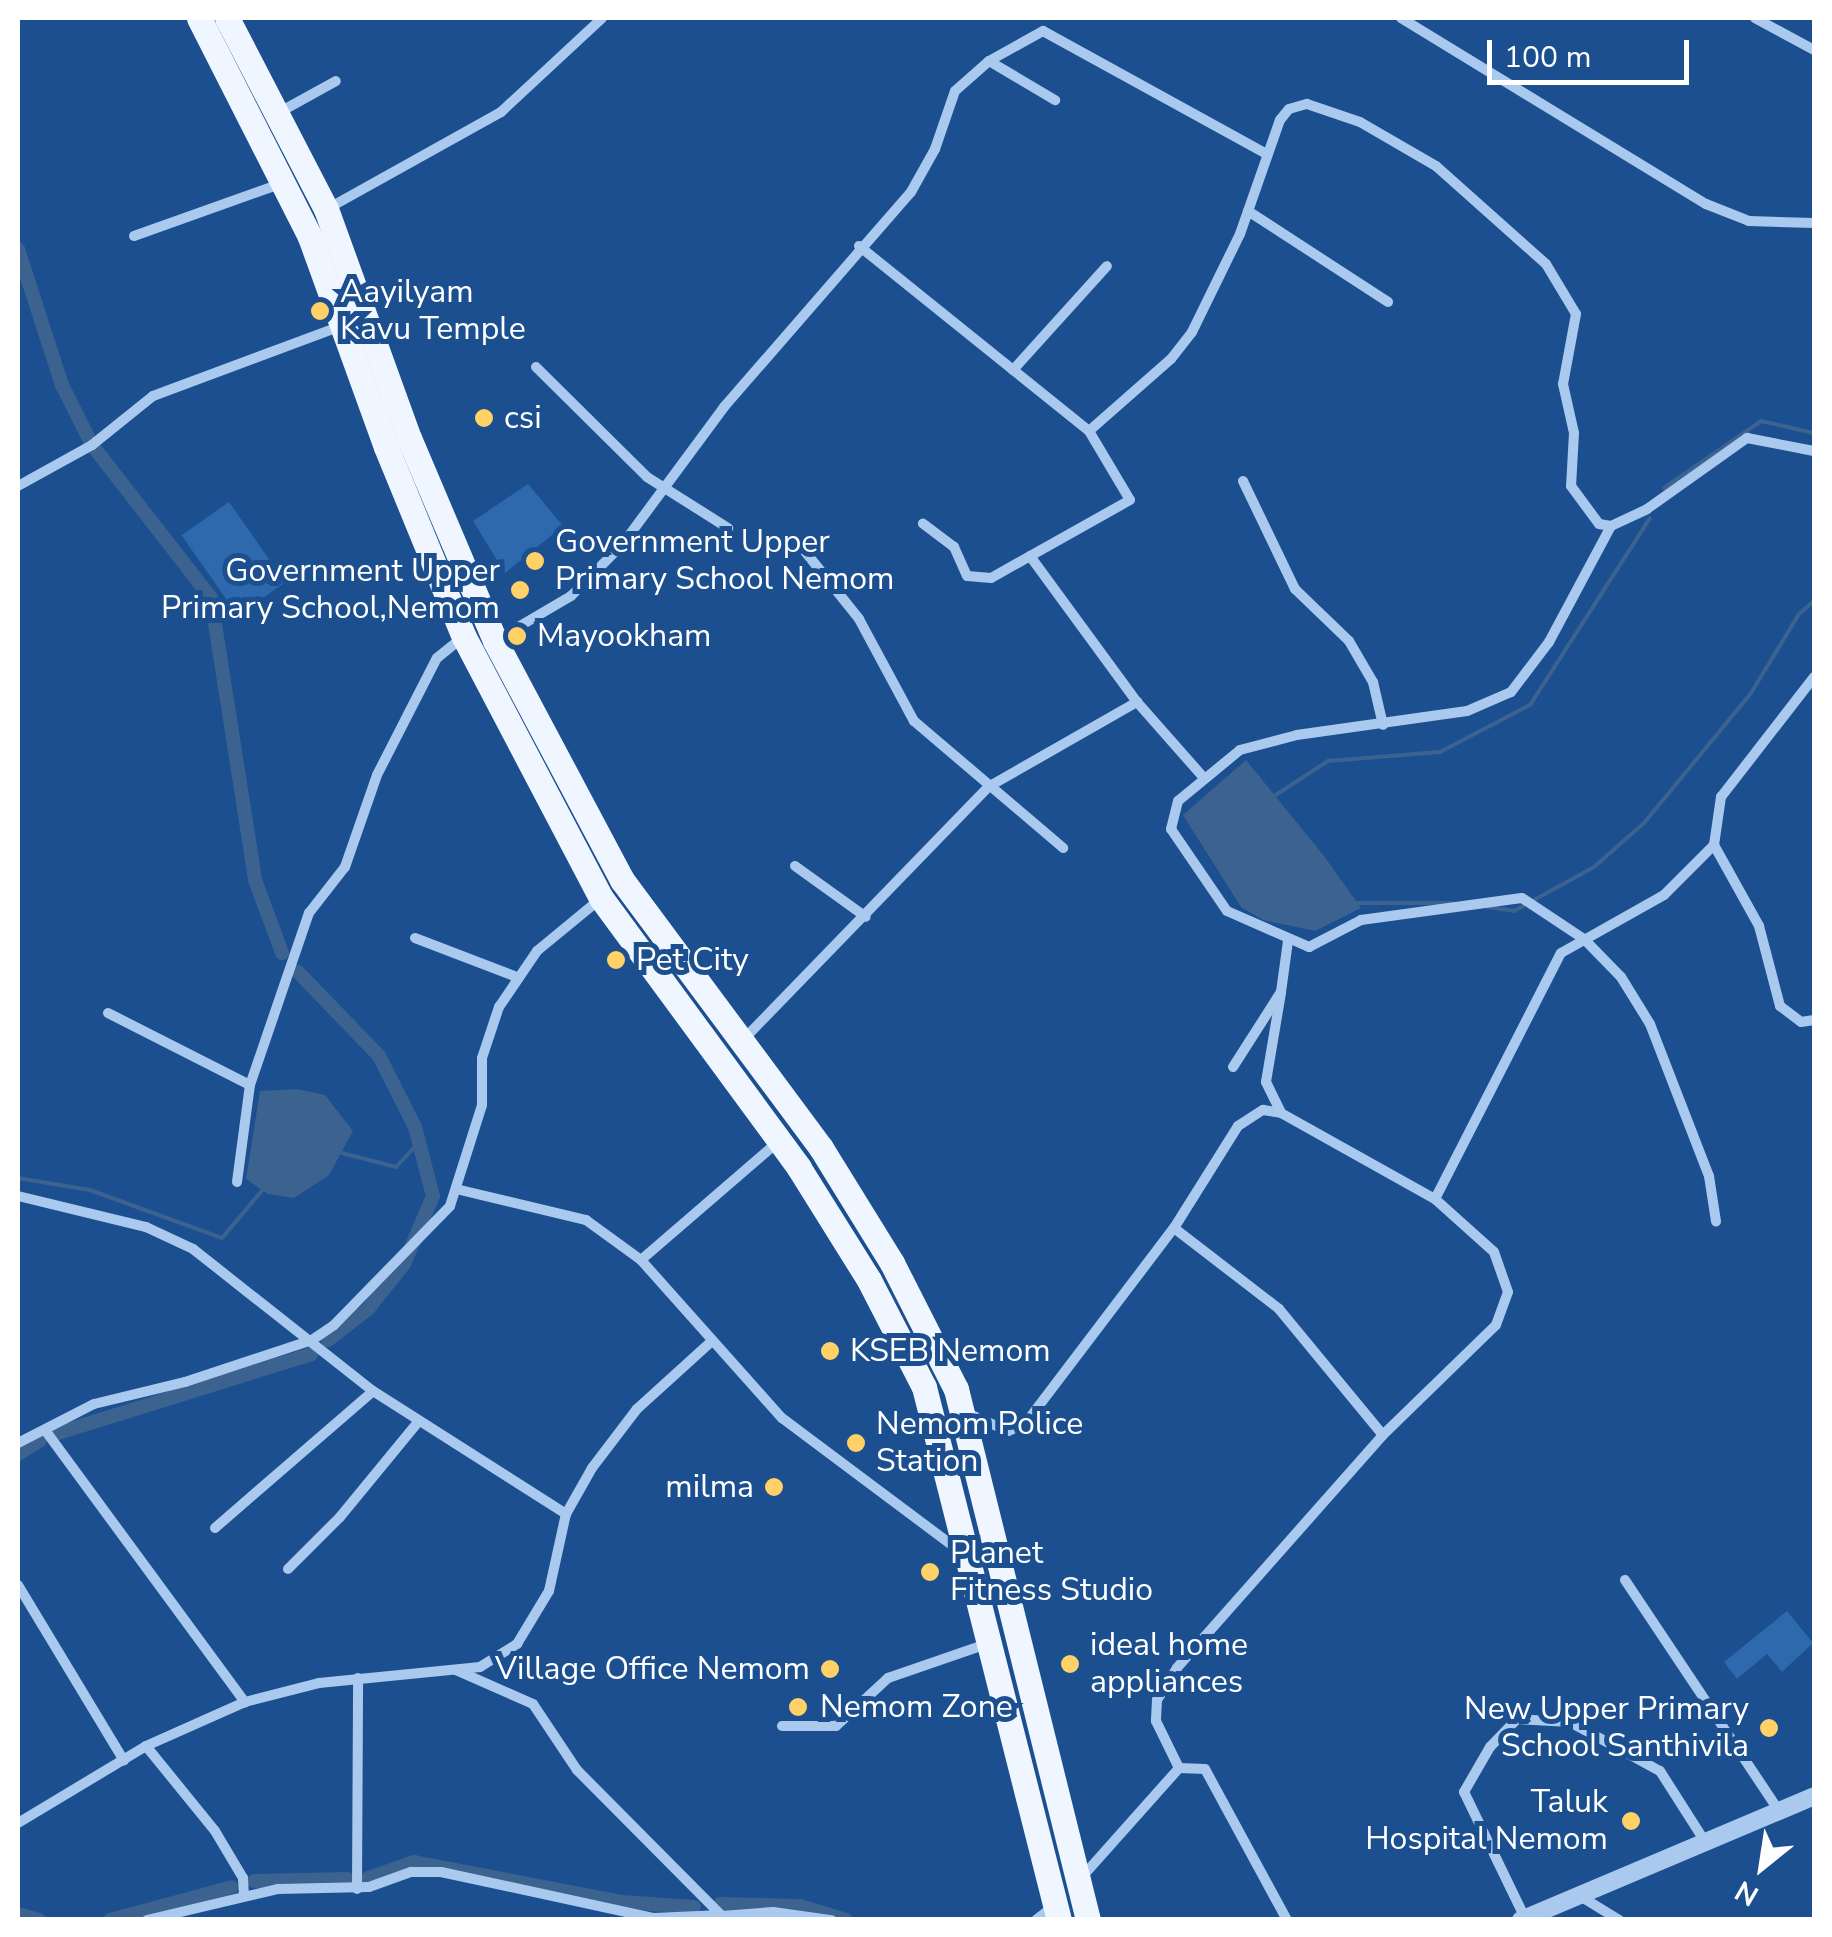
<!DOCTYPE html>
<html>
<head>
<meta charset="utf-8">
<style>
	body { margin:0 }
	#map { position:relative; width:1832px; height:1937px; overflow:hidden; background:#1b4f8f; font-family:"Nunito Sans",sans-serif }
	div>[style] { position:absolute }
	[style*='--x'] { left:calc(var(--x)*1px); top:calc(var(--y)*1px); width:calc(var(--w)*1px); rotate:calc(var(--a)*1deg) }
	.green>* { inset:0; background:#2e69ad; transform-origin:0 0 }
	.water>* { inset:0; background:#3c6290 }
	.stream>* { height:4px; margin:-2px; padding:0 2px; transform-origin:2px; border-radius:2px; background:#3c6290 }
	.canal>* { height:14px; margin:-7px; padding:0 7px; transform-origin:7px; border-radius:7px; background:#3c6290 }
	.minor>* { height:10px; margin:-5px; padding:0 5px; transform-origin:5px; border-radius:5px; background:#a9c9ee }
	.tertiary>* { height:18px; margin:-9px; padding:0 9px; transform-origin:9px; border-radius:9px; background:#a9c9ee }
	.primary>* { height:25px; margin:-12.5px; padding:0 12.5px; transform-origin:12.5px; border-radius:12.5px; background:#f0f6ff }
	.dots>* { width:28px; height:28px; translate:-50% -50%; box-sizing:border-box; border:5px solid #1b4f8f; border-radius:50% }
	span { translate:-50% -50%; white-space:nowrap; text-align:center; line-height:1.15; -webkit-text-stroke:10px #1b4f8f; paint-order:stroke }
	.poi-label { font-size:32px; color:#fff }
	.left { translate:0 -50%; text-align:left }
	.right { translate:-100% -50%; text-align:right }
	.frame { position:absolute; inset:0; border:20px solid #fff; pointer-events:none }
	.north { position:absolute; left:1712px; top:1817px; width:100px; height:100px; -webkit-text-stroke:8px #1b4f8f; paint-order:stroke; rotate:210deg; font-size:28px; font-weight:700; line-height:40px; text-align:center; color:#fff }
	.north::after { content:''; display:block; margin:auto; width:35px; height:45px; background:#fff; clip-path:polygon(50% 0,100% 100%,50% 72%,0 100%) }
	.scale { position:absolute; left:1487px; top:40px; width:202px; height:45px; box-sizing:border-box; border:5px solid #fff; border-top:0; padding-left:12px; font-size:30px; line-height:35px; white-space:nowrap; color:#fff; -webkit-text-stroke:8px #1b4f8f; paint-order:stroke }
</style>
</head>
<body>
<div id="map">
	<div class="green">
		<div style="clip-path:polygon(528px 484px,563px 526px,505px 573px,473px 521px)"></div>
		<div style="left:229px;top:502px;width:98px;height:58px;rotate:55deg"></div>
		<div style="clip-path:polygon(1787px 1611px,1813px 1643px,1782px 1672px,1767px 1654px,1737px 1679px,1724px 1662px)"></div>
	</div>
	<div class="water">
		<div style="clip-path:polygon(1246px 760px,1324px 856px,1361px 908px,1315px 931px,1263px 920px,1241px 907px,1183px 815px)"></div>
		<div style="clip-path:polygon(297px 1089px,325px 1095px,353px 1131px,329px 1175px,294px 1198px,268px 1194px,246px 1179px,260px 1091px)"></div>
	</div>
	<div class="stream">
		<div style="--x:1664;--y:488;--w:118;--a:-34.6"></div>
		<div style="--x:1761;--y:421;--w:54;--a:12.8"></div>
		<div style="--x:1271;--y:798;--w:68;--a:-33"></div>
		<div style="--x:1328;--y:761;--w:112;--a:-4.6"></div>
		<div style="--x:1440;--y:752;--w:102;--a:-27.6"></div>
		<div style="--x:1530;--y:705;--w:222;--a:-57.3"></div>
		<div style="--x:1534;--y:900;--w:68;--a:-28.8"></div>
		<div style="--x:1594;--y:867;--w:67;--a:-41.3"></div>
		<div style="--x:1644;--y:823;--w:168;--a:-50.5"></div>
		<div style="--x:1751;--y:693;--w:92;--a:-58.7"></div>
		<div style="--x:1799;--y:614;--w:20;--a:-41"></div>
		<div style="--x:1357;--y:903;--w:95;--a:0"></div>
		<div style="--x:1487;--y:907;--w:27;--a:8"></div>
		<div style="--x:1514;--y:911;--w:13;--a:-29"></div>
		<div style="--x:338;--y:1152;--w:60;--a:14.5"></div>
		<div style="--x:396;--y:1167;--w:34;--a:-47"></div>
		<div style="--x:18;--y:1178;--w:73;--a:9.5"></div>
		<div style="--x:90;--y:1190;--w:140;--a:20"></div>
		<div style="--x:222;--y:1238;--w:67;--a:-49.9"></div>
	</div>
	<div class="canal">
		<div style="--x:18;--y:249;--w:143;--a:72.1"></div>
		<div style="--x:62;--y:385;--w:67;--a:63.4"></div>
		<div style="--x:92;--y:445;--w:194;--a:52.1"></div>
		<div style="--x:211;--y:598;--w:285;--a:81.1"></div>
		<div style="--x:255;--y:880;--w:78;--a:69.7"></div>
		<div style="--x:298;--y:972;--w:117;--a:46"></div>
		<div style="--x:379;--y:1056;--w:80;--a:63.1"></div>
		<div style="--x:415;--y:1127;--w:71;--a:75.4"></div>
		<div style="--x:433;--y:1196;--w:74;--a:113.1"></div>
		<div style="--x:404;--y:1264;--w:58;--a:128.7"></div>
		<div style="--x:368;--y:1309;--w:51;--a:142.2"></div>
		<div style="--x:58;--y:1433;--w:265;--a:-17.3"></div>
		<div style="--x:18;--y:1454;--w:26;--a:-32"></div>
		<div style="--x:368;--y:1878;--w:49;--a:-19.2"></div>
		<div style="--x:414;--y:1862;--w:211;--a:10.9"></div>
		<div style="--x:621;--y:1902;--w:73;--a:3.9"></div>
		<div style="--x:254;--y:1881;--w:94;--a:-1.2"></div>
		<div style="--x:720;--y:1904;--w:80;--a:1.4"></div>
		<div style="--x:800;--y:1906;--w:48;--a:16.9"></div>
		<div style="--x:18;--y:1914;--w:22;--a:16"></div>
		<div style="--x:110;--y:1920;--w:126;--a:-15.1"></div>
	</div>
	<div class="minor">
		<div style="--x:1401;--y:18;--w:357;--a:31.4"></div>
		<div style="--x:1706;--y:204;--w:46;--a:21.6"></div>
		<div style="--x:1749;--y:221;--w:65;--a:1.8"></div>
		<div style="--x:1755;--y:18;--w:67;--a:28.5"></div>
		<div style="--x:989;--y:61;--w:77;--a:30.6"></div>
		<div style="--x:278;--y:113;--w:66;--a:-28.9"></div>
		<div style="--x:327;--y:209;--w:199;--a:-29.1"></div>
		<div style="--x:501;--y:112;--w:138;--a:-42.9"></div>
		<div style="--x:1248;--y:211;--w:167;--a:33"></div>
		<div style="--x:134;--y:236;--w:158;--a:-19.6"></div>
		<div style="--x:859;--y:246;--w:295;--a:38.8"></div>
		<div style="--x:1089;--y:431;--w:80;--a:59.3"></div>
		<div style="--x:1130;--y:500;--w:159;--a:150.7"></div>
		<div style="--x:991;--y:578;--w:24;--a:-175"></div>
		<div style="--x:967;--y:576;--w:32;--a:-114"></div>
		<div style="--x:954;--y:547;--w:39;--a:-143"></div>
		<div style="--x:536;--y:367;--w:156;--a:44.7"></div>
		<div style="--x:647;--y:477;--w:96;--a:32.2"></div>
		<div style="--x:1013;--y:370;--w:140;--a:-47.9"></div>
		<div style="--x:1089;--y:431;--w:109;--a:-41.3"></div>
		<div style="--x:1171;--y:359;--w:34;--a:-52"></div>
		<div style="--x:1192;--y:332;--w:109;--a:-63.9"></div>
		<div style="--x:1240;--y:234;--w:121;--a:-70.7"></div>
		<div style="--x:1280;--y:120;--w:14;--a:-51"></div>
		<div style="--x:1289;--y:109;--w:19;--a:-16"></div>
		<div style="--x:1307;--y:104;--w:56;--a:18.8"></div>
		<div style="--x:1360;--y:122;--w:88;--a:30.1"></div>
		<div style="--x:1436;--y:166;--w:147;--a:41.7"></div>
		<div style="--x:1546;--y:264;--w:58;--a:59"></div>
		<div style="--x:1576;--y:314;--w:71;--a:100.5"></div>
		<div style="--x:1563;--y:384;--w:50;--a:77.3"></div>
		<div style="--x:1574;--y:433;--w:53;--a:93.2"></div>
		<div style="--x:1571;--y:486;--w:47;--a:53.6"></div>
		<div style="--x:1599;--y:524;--w:12;--a:9"></div>
		<div style="--x:1611;--y:526;--w:40;--a:-25"></div>
		<div style="--x:1647;--y:509;--w:123;--a:-35.4"></div>
		<div style="--x:1747;--y:438;--w:68;--a:11"></div>
		<div style="--x:1243;--y:481;--w:120;--a:64.3"></div>
		<div style="--x:1295;--y:589;--w:75;--a:43.9"></div>
		<div style="--x:1349;--y:641;--w:48;--a:59.7"></div>
		<div style="--x:1373;--y:682;--w:44;--a:76.9"></div>
		<div style="--x:18;--y:486;--w:85;--a:-29"></div>
		<div style="--x:92;--y:445;--w:78;--a:-38.8"></div>
		<div style="--x:153;--y:396;--w:201;--a:-20.4"></div>
		<div style="--x:1611;--y:526;--w:132;--a:118.1"></div>
		<div style="--x:1549;--y:642;--w:63;--a:127.2"></div>
		<div style="--x:1511;--y:692;--w:48;--a:156.6"></div>
		<div style="--x:1467;--y:711;--w:172;--a:172"></div>
		<div style="--x:1297;--y:735;--w:59;--a:165.3"></div>
		<div style="--x:1240;--y:750;--w:80;--a:140.6"></div>
		<div style="--x:1178;--y:801;--w:29;--a:104"></div>
		<div style="--x:1171;--y:829;--w:99;--a:55.7"></div>
		<div style="--x:1227;--y:911;--w:90;--a:23.7"></div>
		<div style="--x:1309;--y:947;--w:59;--a:-27.4"></div>
		<div style="--x:1361;--y:920;--w:162;--a:-7.8"></div>
		<div style="--x:1522;--y:898;--w:74;--a:33.5"></div>
		<div style="--x:1584;--y:939;--w:53;--a:45.8"></div>
		<div style="--x:1621;--y:977;--w:55;--a:58.3"></div>
		<div style="--x:1650;--y:1024;--w:163;--a:68.8"></div>
		<div style="--x:1709;--y:1176;--w:46;--a:81.2"></div>
		<div style="--x:803;--y:549;--w:90;--a:51.3"></div>
		<div style="--x:859;--y:619;--w:116;--a:61.7"></div>
		<div style="--x:914;--y:721;--w:196;--a:40.4"></div>
		<div style="--x:1030;--y:556;--w:181;--a:53.8"></div>
		<div style="--x:496;--y:640;--w:87;--a:-30.4"></div>
		<div style="--x:571;--y:596;--w:72;--a:-45"></div>
		<div style="--x:622;--y:545;--w:172;--a:-53.5"></div>
		<div style="--x:724;--y:407;--w:285;--a:-49"></div>
		<div style="--x:911;--y:192;--w:49;--a:-60.8"></div>
		<div style="--x:935;--y:149;--w:61;--a:-71"></div>
		<div style="--x:955;--y:91;--w:45;--a:-41.4"></div>
		<div style="--x:989;--y:61;--w:62;--a:-29.1"></div>
		<div style="--x:1043;--y:31;--w:256;--a:28.8"></div>
		<div style="--x:1714;--y:845;--w:93;--a:60.9"></div>
		<div style="--x:1759;--y:926;--w:83;--a:75.3"></div>
		<div style="--x:1780;--y:1006;--w:26;--a:37"></div>
		<div style="--x:1801;--y:1022;--w:13;--a:-9"></div>
		<div style="--x:795;--y:866;--w:87;--a:35.7"></div>
		<div style="--x:415;--y:938;--w:111;--a:21"></div>
		<div style="--x:1281;--y:993;--w:90;--a:99.6"></div>
		<div style="--x:1266;--y:1082;--w:34;--a:64"></div>
		<div style="--x:108;--y:1013;--w:159;--a:26.9"></div>
		<div style="--x:744;--y:1039;--w:351;--a:-45.9"></div>
		<div style="--x:988;--y:787;--w:172;--a:-29.7"></div>
		<div style="--x:1137;--y:702;--w:101;--a:48.6"></div>
		<div style="--x:1233;--y:1067;--w:89;--a:-57.4"></div>
		<div style="--x:1281;--y:992;--w:51;--a:-82.2"></div>
		<div style="--x:237;--y:1182;--w:98;--a:-82.4"></div>
		<div style="--x:250;--y:1085;--w:182;--a:-71.1"></div>
		<div style="--x:309;--y:913;--w:58;--a:-52"></div>
		<div style="--x:345;--y:867;--w:97;--a:-70.8"></div>
		<div style="--x:377;--y:775;--w:131;--a:-62.9"></div>
		<div style="--x:437;--y:658;--w:32;--a:-39"></div>
		<div style="--x:456;--y:1189;--w:134;--a:13.4"></div>
		<div style="--x:586;--y:1220;--w:68;--a:36"></div>
		<div style="--x:641;--y:1260;--w:212;--a:48.3"></div>
		<div style="--x:782;--y:1418;--w:224;--a:36.8"></div>
		<div style="--x:18;--y:1196;--w:132;--a:13.6"></div>
		<div style="--x:146;--y:1227;--w:52;--a:25.1"></div>
		<div style="--x:193;--y:1249;--w:229;--a:38.3"></div>
		<div style="--x:373;--y:1391;--w:229;--a:32.5"></div>
		<div style="--x:1435;--y:1199;--w:276;--a:-62.9"></div>
		<div style="--x:1561;--y:953;--w:118;--a:-29.4"></div>
		<div style="--x:1664;--y:895;--w:71;--a:-45"></div>
		<div style="--x:1714;--y:845;--w:49;--a:-81.7"></div>
		<div style="--x:1721;--y:797;--w:152;--a:-52.2"></div>
		<div style="--x:1174;--y:1228;--w:133;--a:37.6"></div>
		<div style="--x:1279;--y:1309;--w:163;--a:50.5"></div>
		<div style="--x:641;--y:1260;--w:184;--a:-40.8"></div>
		<div style="--x:967;--y:1413;--w:45;--a:23.7"></div>
		<div style="--x:1008;--y:1431;--w:18;--a:-22"></div>
		<div style="--x:1025;--y:1424;--w:246;--a:-52.8"></div>
		<div style="--x:1174;--y:1228;--w:120;--a:-57.9"></div>
		<div style="--x:1238;--y:1126;--w:30;--a:-33"></div>
		<div style="--x:1263;--y:1110;--w:18;--a:9"></div>
		<div style="--x:1281;--y:1113;--w:176;--a:29.2"></div>
		<div style="--x:1435;--y:1199;--w:79;--a:41.9"></div>
		<div style="--x:1494;--y:1252;--w:42;--a:70.7"></div>
		<div style="--x:1508;--y:1292;--w:35;--a:110"></div>
		<div style="--x:1496;--y:1325;--w:158;--a:135.8"></div>
		<div style="--x:1383;--y:1435;--w:311;--a:131.5"></div>
		<div style="--x:1177;--y:1668;--w:38;--a:122"></div>
		<div style="--x:1157;--y:1700;--w:21;--a:93"></div>
		<div style="--x:1156;--y:1721;--w:52;--a:63.9"></div>
		<div style="--x:45;--y:1430;--w:338;--a:53.7"></div>
		<div style="--x:18;--y:1443;--w:85;--a:-27.2"></div>
		<div style="--x:94;--y:1404;--w:94;--a:-13.6"></div>
		<div style="--x:185;--y:1382;--w:134;--a:-18.3"></div>
		<div style="--x:312;--y:1340;--w:27;--a:-34"></div>
		<div style="--x:334;--y:1325;--w:166;--a:-45.7"></div>
		<div style="--x:450;--y:1206;--w:106;--a:-72.4"></div>
		<div style="--x:482;--y:1105;--w:47;--a:-90"></div>
		<div style="--x:482;--y:1058;--w:54;--a:-71.6"></div>
		<div style="--x:499;--y:1007;--w:68;--a:-55.8"></div>
		<div style="--x:537;--y:951;--w:82;--a:-39.5"></div>
		<div style="--x:215;--y:1528;--w:209;--a:-40.9"></div>
		<div style="--x:288;--y:1569;--w:74;--a:-45"></div>
		<div style="--x:340;--y:1517;--w:123;--a:-50.6"></div>
		<div style="--x:1625;--y:1580;--w:279;--a:56.3"></div>
		<div style="--x:18;--y:1585;--w:205;--a:58.9"></div>
		<div style="--x:782;--y:1726;--w:54;--a:0"></div>
		<div style="--x:836;--y:1726;--w:71;--a:-42.7"></div>
		<div style="--x:888;--y:1678;--w:105;--a:-19"></div>
		<div style="--x:146;--y:1746;--w:109;--a:50.9"></div>
		<div style="--x:215;--y:1831;--w:55;--a:59.2"></div>
		<div style="--x:243;--y:1878;--w:17;--a:87"></div>
		<div style="--x:18;--y:1823;--w:149;--a:-31"></div>
		<div style="--x:146;--y:1746;--w:108;--a:-24"></div>
		<div style="--x:245;--y:1702;--w:76;--a:-14.4"></div>
		<div style="--x:319;--y:1683;--w:162;--a:-5.7"></div>
		<div style="--x:480;--y:1667;--w:44;--a:-31.9"></div>
		<div style="--x:517;--y:1644;--w:62;--a:-58.9"></div>
		<div style="--x:549;--y:1591;--w:79;--a:-77.6"></div>
		<div style="--x:566;--y:1514;--w:53;--a:-60.5"></div>
		<div style="--x:592;--y:1468;--w:74;--a:-52.7"></div>
		<div style="--x:637;--y:1409;--w:100;--a:-42.2"></div>
		<div style="--x:1082;--y:1877;--w:146;--a:-48.3"></div>
		<div style="--x:1179;--y:1768;--w:26;--a:2"></div>
		<div style="--x:1205;--y:1769;--w:172;--a:61.5"></div>
		<div style="--x:357;--y:1889;--w:211;--a:-89.7"></div>
		<div style="--x:1580;--y:1896;--w:46;--a:31.6"></div>
		<div style="--x:722;--y:1916;--w:51;--a:-4.5"></div>
		<div style="--x:773;--y:1912;--w:59;--a:7.9"></div>
		<div style="--x:1525;--y:1918;--w:140;--a:-115.8"></div>
		<div style="--x:1464;--y:1792;--w:52;--a:-60"></div>
		<div style="--x:1490;--y:1747;--w:39;--a:-46"></div>
		<div style="--x:1517;--y:1719;--w:53;--a:3.2"></div>
		<div style="--x:1570;--y:1722;--w:102;--a:28.6"></div>
		<div style="--x:1660;--y:1771;--w:82;--a:57.5"></div>
		<div style="--x:147;--y:1920;--w:135;--a:-13.3"></div>
		<div style="--x:278;--y:1889;--w:91;--a:-1.3"></div>
		<div style="--x:369;--y:1887;--w:45;--a:-19.7"></div>
		<div style="--x:411;--y:1872;--w:30;--a:0"></div>
		<div style="--x:441;--y:1872;--w:218;--a:12.2"></div>
		<div style="--x:654;--y:1918;--w:67;--a:-2.6"></div>
		<div style="--x:721;--y:1915;--w:204;--a:-134.8"></div>
		<div style="--x:577;--y:1770;--w:79;--a:-123.7"></div>
		<div style="--x:533;--y:1704;--w:84;--a:-156.2"></div>
		<div style="--x:1036;--y:1920;--w:24;--a:-38"></div>
	</div>
	<div class="tertiary">
		<div style="--x:1521;--y:1920;--w:318;--a:-22.9"></div>
	</div>
	<div class="primary">
		<div style="--x:199;--y:18;--w:246;--a:63.1"></div>
		<div style="--x:310;--y:237;--w:223;--a:70.1"></div>
		<div style="--x:386;--y:447;--w:205;--a:67.7"></div>
		<div style="--x:464;--y:637;--w:295;--a:62.3"></div>
		<div style="--x:601;--y:898;--w:335;--a:53.7"></div>
		<div style="--x:799;--y:1168;--w:132;--a:58"></div>
		<div style="--x:869;--y:1280;--w:120;--a:62.8"></div>
		<div style="--x:924;--y:1387;--w:550;--a:75.79"></div>
		<div style="--x:227;--y:18;--w:215;--a:62.6"></div>
		<div style="--x:326;--y:209;--w:244;--a:70.1"></div>
		<div style="--x:409;--y:438;--w:220;--a:67"></div>
		<div style="--x:495;--y:641;--w:271;--a:62"></div>
		<div style="--x:622;--y:880;--w:334;--a:53.4"></div>
		<div style="--x:821;--y:1148;--w:135;--a:58.3"></div>
		<div style="--x:892;--y:1263;--w:141;--a:63.1"></div>
		<div style="--x:956;--y:1389;--w:547;--a:76.04"></div>
	</div>
	<div class="dots">
		<div style="left:320px;top:311px;background:#ffd166"></div>
		<div style="left:484px;top:418px;background:#ffd166"></div>
		<div style="left:535px;top:561px;background:#ffd166"></div>
		<div style="left:520px;top:590px;background:#ffd166"></div>
		<div style="left:517px;top:636px;background:#ffd166"></div>
		<div style="left:616px;top:960px;background:#ffd166"></div>
		<div style="left:830px;top:1351px;background:#ffd166"></div>
		<div style="left:856px;top:1443px;background:#ffd166"></div>
		<div style="left:774px;top:1487px;background:#ffd166"></div>
		<div style="left:930px;top:1572px;background:#ffd166"></div>
		<div style="left:1070px;top:1664px;background:#ffd166"></div>
		<div style="left:830px;top:1669px;background:#ffd166"></div>
		<div style="left:798px;top:1707px;background:#ffd166"></div>
		<div style="left:1769px;top:1728px;background:#ffd166"></div>
		<div style="left:1631px;top:1821px;background:#ffd166"></div>
	</div>
	<div class="poi-label">
		<span class="left" style="left:340px;top:311px">Aayilyam<br>Kavu Temple</span>
		<span class="left" style="left:504px;top:418px">csi</span>
		<span class="left" style="left:555px;top:561px">Government Upper<br>Primary School Nemom</span>
		<span class="right" style="left:500px;top:590px">Government Upper<br>Primary School,Nemom</span>
		<span class="left" style="left:537px;top:636px">Mayookham</span>
		<span class="left" style="left:636px;top:960px">Pet City</span>
		<span class="left" style="left:850px;top:1351px">KSEB Nemom</span>
		<span class="left" style="left:876px;top:1443px">Nemom Police<br>Station</span>
		<span class="right" style="left:754px;top:1487px">milma</span>
		<span class="left" style="left:950px;top:1572px">Planet<br>Fitness Studio</span>
		<span class="left" style="left:1090px;top:1664px">ideal home<br>appliances</span>
		<span class="right" style="left:810px;top:1669px">Village Office Nemom</span>
		<span class="left" style="left:820px;top:1707px">Nemom Zone</span>
		<span class="right" style="left:1749px;top:1728px">New Upper Primary<br>School Santhivila</span>
		<span class="right" style="left:1608px;top:1821px">Taluk<br>Hospital Nemom</span>
	</div>
	<div class="frame"></div>
	<div class="north">N</div>
	<div class="scale">100 m</div>
</div>
</body>
</html>
